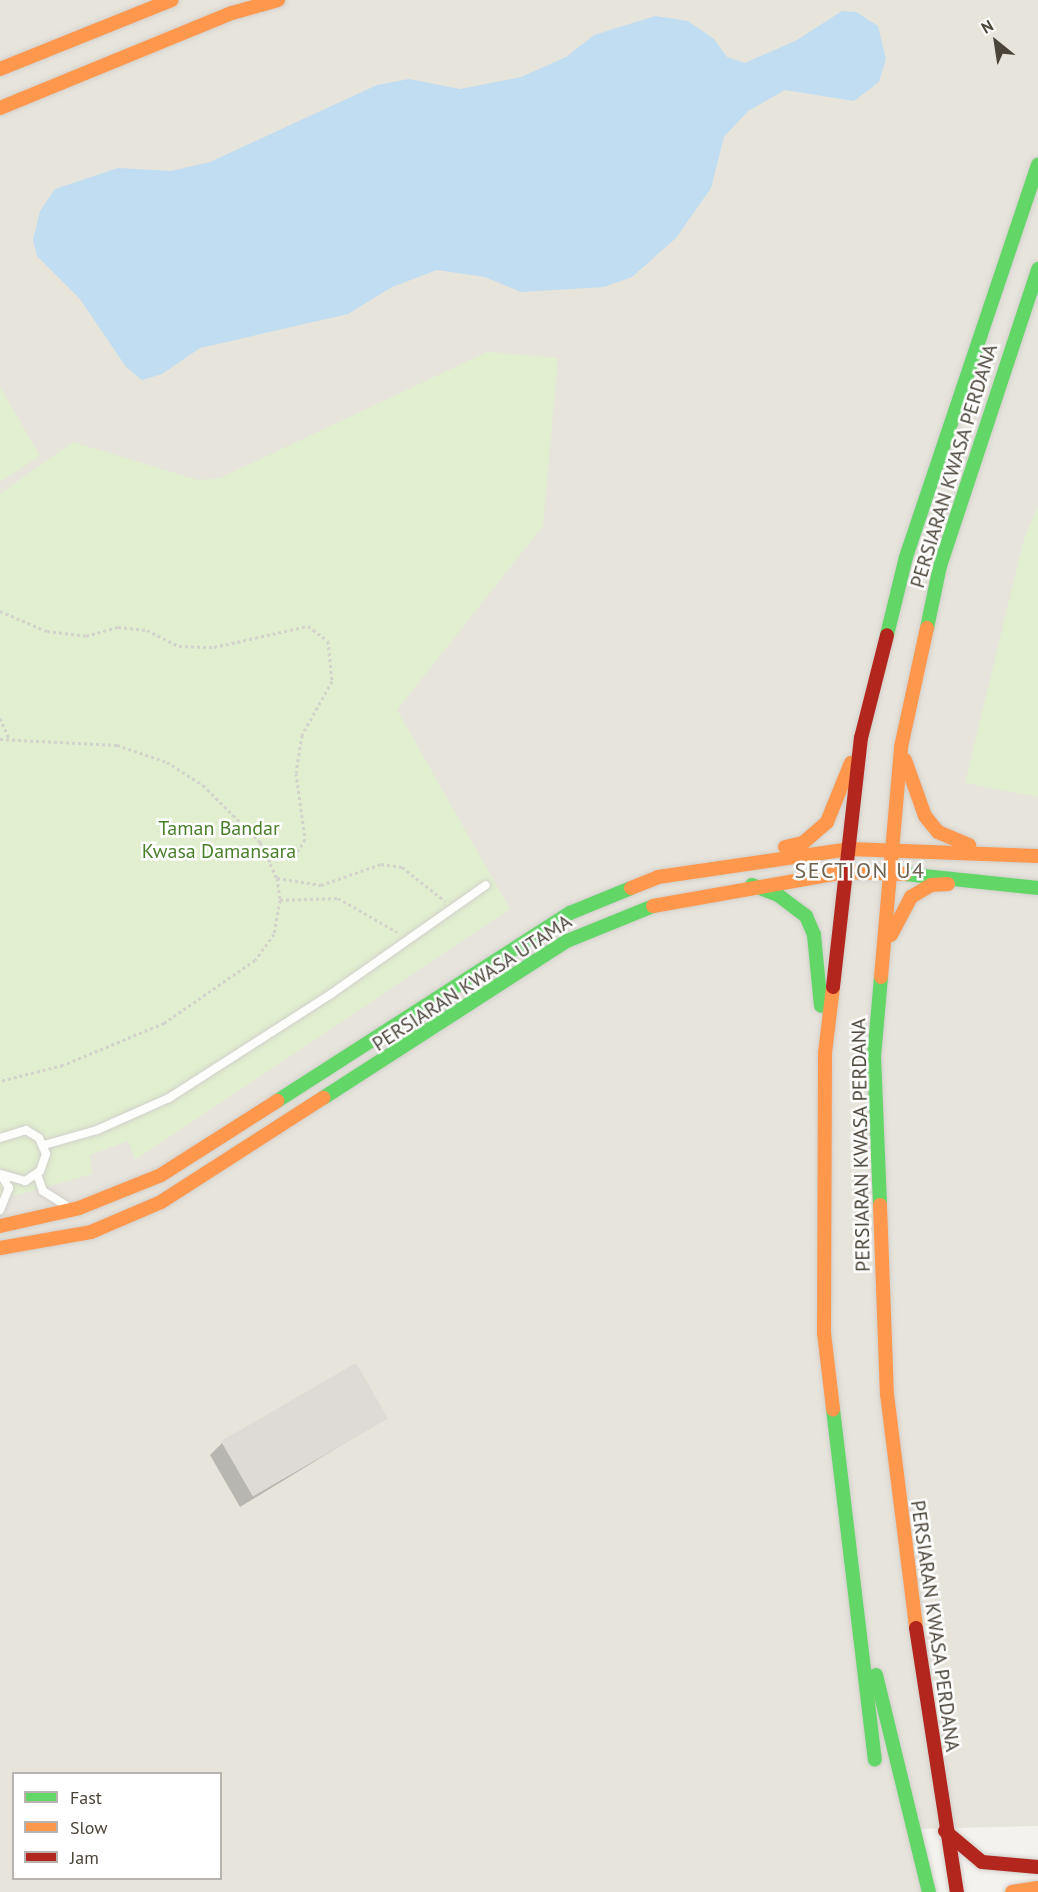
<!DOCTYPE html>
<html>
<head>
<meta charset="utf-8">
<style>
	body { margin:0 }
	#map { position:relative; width:1038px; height:1892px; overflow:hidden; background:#f4f2ee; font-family:"PT Sans",sans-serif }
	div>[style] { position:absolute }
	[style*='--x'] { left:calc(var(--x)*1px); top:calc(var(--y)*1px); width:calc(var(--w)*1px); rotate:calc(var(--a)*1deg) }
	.residential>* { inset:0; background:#e7e4dc }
	.green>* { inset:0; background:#e1eecf }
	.water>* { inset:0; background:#c0ddf1 }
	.shadow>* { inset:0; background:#0003 }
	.building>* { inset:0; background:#dedbd6; transform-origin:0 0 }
	.path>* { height:3px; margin-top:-1.5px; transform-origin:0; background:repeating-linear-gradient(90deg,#d3d2cc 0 3px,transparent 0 6px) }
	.roads { filter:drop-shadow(0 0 2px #d2d0cb) drop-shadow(0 0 2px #d2d0cb) }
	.lane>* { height:8px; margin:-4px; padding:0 4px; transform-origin:4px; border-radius:4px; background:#fdfdfc }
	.fast>* { height:14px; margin:-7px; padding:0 7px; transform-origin:7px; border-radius:7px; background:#63d668 }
	.slow>* { height:14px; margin:-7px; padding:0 7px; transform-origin:7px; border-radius:7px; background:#ff974d }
	.jam>* { height:14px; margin:-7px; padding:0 7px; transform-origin:7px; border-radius:7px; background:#b3261e }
	span { translate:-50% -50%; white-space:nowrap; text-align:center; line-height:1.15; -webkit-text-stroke:5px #fff; paint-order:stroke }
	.street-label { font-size:20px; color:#4b4439 }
	.park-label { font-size:20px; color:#4a7f2a }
	.quarter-label { font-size:22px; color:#6e6250; letter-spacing:1.5px }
	.legend { position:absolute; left:12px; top:1772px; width:210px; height:108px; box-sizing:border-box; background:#fff; border:2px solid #b7b4b0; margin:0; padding:8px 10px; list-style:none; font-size:18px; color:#4b4439 }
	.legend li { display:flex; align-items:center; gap:12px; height:30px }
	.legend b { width:30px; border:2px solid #b7b4b0 }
	.north { position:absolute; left:966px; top:12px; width:60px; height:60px; -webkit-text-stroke:4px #fff; paint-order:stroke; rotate:330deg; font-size:16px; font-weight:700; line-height:24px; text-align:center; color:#4b4439 }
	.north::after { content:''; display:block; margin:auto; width:21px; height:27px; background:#4b4439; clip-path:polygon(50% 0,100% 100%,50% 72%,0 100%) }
</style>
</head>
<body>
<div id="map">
	<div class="residential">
		<div style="clip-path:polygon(evenodd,0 0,1038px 0,1038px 1826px,913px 1829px,923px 1892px,0 1892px,0 0,14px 1774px,220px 1774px,220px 1878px,14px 1878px,14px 1774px)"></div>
	</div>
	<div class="green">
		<div style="clip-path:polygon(487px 352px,558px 358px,543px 526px,397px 710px,510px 909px,135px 1160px,128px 1141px,90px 1155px,92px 1174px,0 1200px,0 494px,73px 442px,198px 480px,220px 478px)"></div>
		<div style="clip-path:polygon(0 387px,40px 456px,0 482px)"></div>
		<div style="clip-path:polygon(1038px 506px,1038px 797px,965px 783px,1024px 539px)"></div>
	</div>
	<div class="water">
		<div style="clip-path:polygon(842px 11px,856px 12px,878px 26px,886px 59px,879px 82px,854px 101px,785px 90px,748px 111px,724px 137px,711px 188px,676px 238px,632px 277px,604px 287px,521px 292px,485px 277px,437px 270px,392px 287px,348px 314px,200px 348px,162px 374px,142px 380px,126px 367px,80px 299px,37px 256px,33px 240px,40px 211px,55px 189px,118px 168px,171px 171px,210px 162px,377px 85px,409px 79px,460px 89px,521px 77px,566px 57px,594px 35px,655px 16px,688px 21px,714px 39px,727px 57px,745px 63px,797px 40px)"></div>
	</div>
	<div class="shadow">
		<div style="clip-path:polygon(386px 1418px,240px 1507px,210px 1455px,222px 1443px)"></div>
	</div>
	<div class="building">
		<div style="left:356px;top:1363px;width:64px;height:156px;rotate:60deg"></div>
	</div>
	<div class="path">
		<div style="--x:0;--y:611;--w:51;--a:23.1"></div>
		<div style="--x:47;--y:631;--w:39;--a:7"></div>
		<div style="--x:86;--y:636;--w:33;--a:-16"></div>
		<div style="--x:118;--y:627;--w:29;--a:6"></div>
		<div style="--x:147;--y:630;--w:36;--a:27"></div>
		<div style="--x:179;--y:646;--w:35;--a:2"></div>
		<div style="--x:214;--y:647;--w:96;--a:-12.6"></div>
		<div style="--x:308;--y:626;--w:25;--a:37"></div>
		<div style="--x:328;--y:641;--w:40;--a:84.3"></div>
		<div style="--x:332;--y:681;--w:62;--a:119.1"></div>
		<div style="--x:302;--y:735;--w:38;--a:99"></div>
		<div style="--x:296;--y:773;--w:67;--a:82.2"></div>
		<div style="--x:305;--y:839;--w:13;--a:119"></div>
		<div style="--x:299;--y:850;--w:32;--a:160"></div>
		<div style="--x:0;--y:718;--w:22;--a:66"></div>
		<div style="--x:0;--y:739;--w:117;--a:2.9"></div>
		<div style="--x:117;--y:745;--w:53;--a:18.8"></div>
		<div style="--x:167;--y:762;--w:43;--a:32.6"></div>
		<div style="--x:203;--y:785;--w:81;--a:45"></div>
		<div style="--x:260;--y:842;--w:40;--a:65"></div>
		<div style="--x:277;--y:878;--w:22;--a:82"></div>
		<div style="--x:280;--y:900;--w:35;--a:100"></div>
		<div style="--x:274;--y:934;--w:32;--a:126"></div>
		<div style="--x:255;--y:960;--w:111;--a:145.3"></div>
		<div style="--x:164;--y:1023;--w:109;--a:157.4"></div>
		<div style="--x:63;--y:1065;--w:65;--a:165.7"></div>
		<div style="--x:277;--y:878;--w:45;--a:9"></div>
		<div style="--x:321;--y:885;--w:64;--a:-19.3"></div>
		<div style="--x:381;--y:864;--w:21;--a:8"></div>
		<div style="--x:402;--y:867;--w:55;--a:38.3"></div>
		<div style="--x:280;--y:900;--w:58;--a:-2"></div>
		<div style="--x:338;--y:898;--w:68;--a:30"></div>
	</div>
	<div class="roads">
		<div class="lane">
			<div style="--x:0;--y:1138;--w:27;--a:-17"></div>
			<div style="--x:26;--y:1130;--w:15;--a:32"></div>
			<div style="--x:39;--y:1138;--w:17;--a:66"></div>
			<div style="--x:46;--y:1154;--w:18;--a:109"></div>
			<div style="--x:40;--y:1171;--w:18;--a:146"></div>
			<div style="--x:25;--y:1181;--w:26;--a:-164"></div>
			<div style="--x:44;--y:1145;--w:55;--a:-15.8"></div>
			<div style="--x:97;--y:1130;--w:79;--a:-24"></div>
			<div style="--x:169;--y:1098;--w:193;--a:-32.7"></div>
			<div style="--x:331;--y:994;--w:189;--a:-35.1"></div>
			<div style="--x:37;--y:1174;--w:18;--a:71"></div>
			<div style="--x:43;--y:1191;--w:26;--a:32"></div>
			<div style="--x:0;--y:1210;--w:24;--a:-68"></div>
			<div style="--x:9;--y:1188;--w:13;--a:-122"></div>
		</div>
		<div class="fast">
			<div style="--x:927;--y:628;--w:63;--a:-78.2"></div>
			<div style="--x:940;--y:566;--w:313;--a:-71.7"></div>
			<div style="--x:887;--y:635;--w:80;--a:-76.3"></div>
			<div style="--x:906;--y:557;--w:414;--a:-71.4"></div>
			<div style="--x:905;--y:874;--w:134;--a:6"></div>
			<div style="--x:752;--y:885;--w:28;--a:21"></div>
			<div style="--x:778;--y:895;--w:35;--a:37"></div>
			<div style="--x:806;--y:916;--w:21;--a:67"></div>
			<div style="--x:814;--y:935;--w:71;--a:84.4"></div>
			<div style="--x:323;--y:1098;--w:290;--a:-32.8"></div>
			<div style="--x:567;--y:941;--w:93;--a:-22.1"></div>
			<div style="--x:277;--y:1101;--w:348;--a:-32.7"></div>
			<div style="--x:570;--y:913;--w:66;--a:-22.3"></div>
			<div style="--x:880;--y:1205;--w:148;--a:-92.3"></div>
			<div style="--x:874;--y:1057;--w:80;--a:-85"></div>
			<div style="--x:833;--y:1409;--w:353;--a:83.2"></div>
			<div style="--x:876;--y:1675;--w:223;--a:76.3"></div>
		</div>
		<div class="slow">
			<div style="--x:0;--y:69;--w:185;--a:-21.9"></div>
			<div style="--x:0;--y:108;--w:251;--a:-22.3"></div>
			<div style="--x:232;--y:13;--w:48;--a:-15.8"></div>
			<div style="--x:905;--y:760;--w:59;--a:70.3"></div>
			<div style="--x:925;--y:816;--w:21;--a:51"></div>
			<div style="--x:938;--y:832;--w:34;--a:23"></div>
			<div style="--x:785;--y:847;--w:18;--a:-13"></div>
			<div style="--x:803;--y:843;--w:32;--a:-41"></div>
			<div style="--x:827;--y:822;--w:64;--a:-67.9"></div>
			<div style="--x:631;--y:888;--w:29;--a:-22"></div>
			<div style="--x:658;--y:877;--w:193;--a:-8.3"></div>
			<div style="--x:849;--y:849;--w:189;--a:2.1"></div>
			<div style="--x:653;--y:906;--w:196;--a:-10"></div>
			<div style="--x:846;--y:872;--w:59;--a:1.9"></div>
			<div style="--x:891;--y:935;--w:43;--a:-62.2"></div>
			<div style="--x:911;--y:897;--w:23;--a:-31"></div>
			<div style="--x:931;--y:885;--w:17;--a:-3"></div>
			<div style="--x:881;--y:977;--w:231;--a:-85"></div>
			<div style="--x:901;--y:747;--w:122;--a:-77.7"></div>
			<div style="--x:833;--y:987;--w:66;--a:96.9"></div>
			<div style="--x:825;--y:1053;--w:280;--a:90.2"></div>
			<div style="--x:824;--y:1333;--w:77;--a:83.2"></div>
			<div style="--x:880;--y:1205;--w:189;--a:87.9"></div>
			<div style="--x:887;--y:1394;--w:236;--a:82.9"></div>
			<div style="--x:0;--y:1226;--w:81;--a:-12.8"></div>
			<div style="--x:79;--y:1208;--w:88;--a:-21.9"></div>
			<div style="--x:161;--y:1175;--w:138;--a:-32.5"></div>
			<div style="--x:0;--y:1248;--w:92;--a:-10"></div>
			<div style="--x:91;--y:1232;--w:76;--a:-23.2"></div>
			<div style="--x:161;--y:1202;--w:193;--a:-32.7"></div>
			<div style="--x:1012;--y:1892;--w:26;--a:-9"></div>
		</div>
		<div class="jam">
			<div style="--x:833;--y:987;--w:251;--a:-83.6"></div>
			<div style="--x:861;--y:738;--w:106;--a:-75.8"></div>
			<div style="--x:916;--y:1628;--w:267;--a:81.2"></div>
			<div style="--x:945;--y:1831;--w:48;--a:40"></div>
			<div style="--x:982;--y:1862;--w:56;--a:5.1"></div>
		</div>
	</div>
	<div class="street-label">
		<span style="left:954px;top:466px;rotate:-73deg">PERSIARAN KWASA PERDANA</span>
		<span style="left:472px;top:983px;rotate:-33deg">PERSIARAN KWASA UTAMA</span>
		<span style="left:861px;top:1145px;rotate:-91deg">PERSIARAN KWASA PERDANA</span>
		<span style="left:935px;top:1626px;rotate:82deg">PERSIARAN KWASA PERDANA</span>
	</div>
	<div class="park-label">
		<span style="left:219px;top:840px">Taman Bandar<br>Kwasa Damansara</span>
	</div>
	<div class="quarter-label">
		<span style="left:860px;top:871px">SECTION U4</span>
	</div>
	<ul class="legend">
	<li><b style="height:8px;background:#63d668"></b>Fast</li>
	<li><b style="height:8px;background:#ff974d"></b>Slow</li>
	<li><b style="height:8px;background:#b3261e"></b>Jam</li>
	</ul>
	<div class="north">N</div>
</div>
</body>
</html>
